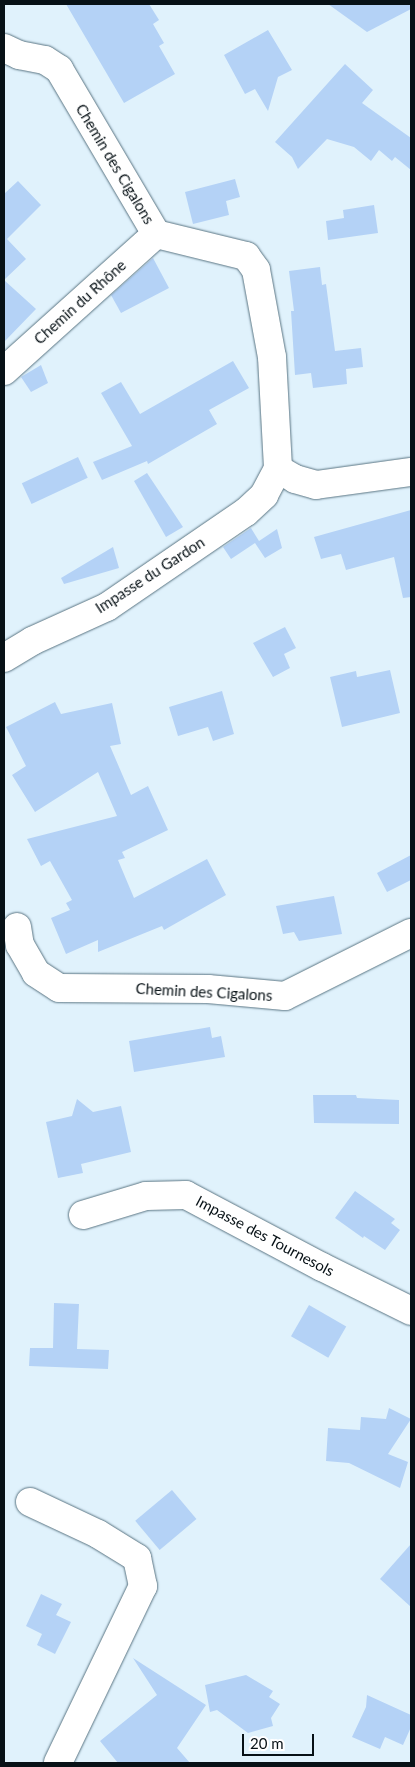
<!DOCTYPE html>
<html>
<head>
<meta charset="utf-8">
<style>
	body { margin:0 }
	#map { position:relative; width:415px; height:1767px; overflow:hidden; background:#e0f2fc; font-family:Lato,sans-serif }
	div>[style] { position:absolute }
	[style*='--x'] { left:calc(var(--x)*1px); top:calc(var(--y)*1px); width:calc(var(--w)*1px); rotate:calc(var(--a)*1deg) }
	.building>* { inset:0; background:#b4d2f6; transform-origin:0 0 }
	.roads { filter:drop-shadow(0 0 1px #5a7583) drop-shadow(0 0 1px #5a7583) }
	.minor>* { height:28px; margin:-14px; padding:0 14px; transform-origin:14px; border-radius:14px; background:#fff }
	span { translate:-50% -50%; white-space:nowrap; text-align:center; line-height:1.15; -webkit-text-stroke:4px #fff; paint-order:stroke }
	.street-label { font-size:15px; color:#071116 }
	.frame { position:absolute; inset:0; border:5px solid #071116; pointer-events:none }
	.scale { position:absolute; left:242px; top:1734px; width:72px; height:22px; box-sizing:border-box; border:2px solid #071116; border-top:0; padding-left:6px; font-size:15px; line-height:18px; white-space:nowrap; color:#071116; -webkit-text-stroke:4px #fff; paint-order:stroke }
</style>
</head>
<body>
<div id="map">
	<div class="building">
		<div style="clip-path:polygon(66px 4px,149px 4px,159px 20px,153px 24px,164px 43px,159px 46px,175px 74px,124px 103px)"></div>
		<div style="clip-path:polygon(328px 4px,411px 4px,411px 9px,367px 32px)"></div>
		<div style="clip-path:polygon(268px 30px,292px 70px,278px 77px,268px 111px,255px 89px,245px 94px,224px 55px)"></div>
		<div style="clip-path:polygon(345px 64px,373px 90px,362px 103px,411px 138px,411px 170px,395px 157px,392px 161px,379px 150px,371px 161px,354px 147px,327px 139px,298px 169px,292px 157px,275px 142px)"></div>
		<div style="clip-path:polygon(235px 179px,240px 197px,226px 201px,229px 215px,193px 224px,185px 192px)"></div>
		<div style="clip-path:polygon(18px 181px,41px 205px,7px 239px,26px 259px,4px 280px,36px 309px,4px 342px,4px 194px)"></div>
		<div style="clip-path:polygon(374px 205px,378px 233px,328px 240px,326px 221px,344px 218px,343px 210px)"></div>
		<div style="clip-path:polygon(153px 258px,169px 288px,121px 313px,111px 295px)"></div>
		<div style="clip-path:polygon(320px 267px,322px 285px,326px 284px,335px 351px,361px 348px,363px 367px,346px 369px,347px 384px,313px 388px,311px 373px,295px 375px,291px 311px,294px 311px,289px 271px)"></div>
		<div style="clip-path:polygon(233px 361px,249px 388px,209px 410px,217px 424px,148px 464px,147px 461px,102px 480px,93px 462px,132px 446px,101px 393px,121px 382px,140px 414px)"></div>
		<div style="clip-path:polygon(41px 365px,48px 383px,31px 392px,21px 377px)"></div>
		<div style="left:78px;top:457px;width:23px;height:62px;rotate:65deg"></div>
		<div style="clip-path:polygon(147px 473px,183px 527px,166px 537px,134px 481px)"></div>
		<div style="clip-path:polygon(411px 510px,411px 597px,403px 598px,394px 557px,346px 570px,341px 554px,321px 559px,314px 537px)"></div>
		<div style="clip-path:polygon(251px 528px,259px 541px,277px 529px,282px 548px,265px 558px,255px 543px,231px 559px,223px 547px)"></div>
		<div style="clip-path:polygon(113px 547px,119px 568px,64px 584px,61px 578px)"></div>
		<div style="clip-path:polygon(285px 627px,296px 648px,284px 654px,290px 668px,273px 677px,253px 643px)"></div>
		<div style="clip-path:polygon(390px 670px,400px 713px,342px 727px,330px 677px,356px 671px,357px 677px)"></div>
		<div style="clip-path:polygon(222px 691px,234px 734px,213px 741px,208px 727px,178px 736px,169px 707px)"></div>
		<div style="clip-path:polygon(55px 702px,61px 714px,112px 703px,121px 744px,110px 746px,131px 795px,148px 786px,168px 830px,122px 852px,125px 858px,118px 860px,134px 898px,207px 859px,226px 895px,164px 930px,162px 926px,98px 952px,98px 940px,66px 954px,51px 918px,70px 910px,66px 903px,72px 900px,50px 861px,41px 866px,27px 839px,117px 816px,98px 772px,35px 812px,12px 775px,26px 766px,6px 727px)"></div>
		<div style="clip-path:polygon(411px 855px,411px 880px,387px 892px,377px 873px)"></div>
		<div style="clip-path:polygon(334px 896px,342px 934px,299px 941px,294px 932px,283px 934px,276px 906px)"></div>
		<div style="clip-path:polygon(210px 1027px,212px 1038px,221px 1036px,225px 1057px,134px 1072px,129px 1041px)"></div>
		<div style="clip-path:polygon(313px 1095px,356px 1095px,357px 1098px,399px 1100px,399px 1124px,314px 1123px)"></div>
		<div style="clip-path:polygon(77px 1099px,93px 1112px,121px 1106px,131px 1152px,81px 1164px,83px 1173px,58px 1178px,46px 1122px,72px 1116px)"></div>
		<div style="clip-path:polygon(355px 1191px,395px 1219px,391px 1223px,400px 1230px,385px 1250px,364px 1236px,363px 1238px,335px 1218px)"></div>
		<div style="clip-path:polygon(54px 1303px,79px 1304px,77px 1349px,109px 1350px,108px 1369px,29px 1366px,30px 1348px,53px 1348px)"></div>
		<div style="left:309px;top:1305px;width:43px;height:36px;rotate:30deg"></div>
		<div style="clip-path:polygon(389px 1408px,411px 1419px,388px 1454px,408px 1462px,400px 1488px,349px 1463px,326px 1461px,328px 1428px,360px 1430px,361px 1417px,386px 1419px)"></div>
		<div style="left:172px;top:1490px;width:38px;height:48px;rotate:50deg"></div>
		<div style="clip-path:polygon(411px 1544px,411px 1607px,380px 1579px)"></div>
		<div style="clip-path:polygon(41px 1594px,62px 1604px,56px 1615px,71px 1622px,55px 1654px,37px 1645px,42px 1634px,26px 1626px)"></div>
		<div style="clip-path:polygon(133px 1658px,206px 1705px,177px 1748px,190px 1763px,118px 1763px,100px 1741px,157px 1695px)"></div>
		<div style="clip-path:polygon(246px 1675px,273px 1691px,269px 1697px,280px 1704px,271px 1718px,273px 1726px,248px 1733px,217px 1710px,210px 1712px,205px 1685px)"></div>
		<div style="clip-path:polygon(367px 1695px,411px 1715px,411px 1727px,403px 1745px,385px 1737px,380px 1749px,352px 1737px,366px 1707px)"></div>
	</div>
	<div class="roads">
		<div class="minor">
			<div style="--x:4;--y:48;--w:17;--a:25"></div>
			<div style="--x:19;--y:55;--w:26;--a:11"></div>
			<div style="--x:45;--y:60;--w:17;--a:33"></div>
			<div style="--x:59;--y:69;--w:191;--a:59.5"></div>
			<div style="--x:156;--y:234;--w:93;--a:13.7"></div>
			<div style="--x:246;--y:256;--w:17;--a:54"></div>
			<div style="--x:256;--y:270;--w:88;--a:79.6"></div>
			<div style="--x:272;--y:357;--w:112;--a:86.9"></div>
			<div style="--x:278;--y:469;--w:20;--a:30"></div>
			<div style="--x:295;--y:479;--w:22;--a:16"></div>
			<div style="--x:316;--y:485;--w:96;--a:-7.8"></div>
			<div style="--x:4;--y:371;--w:205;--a:-42"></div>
			<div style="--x:4;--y:658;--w:33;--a:-31"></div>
			<div style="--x:32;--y:641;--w:82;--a:-24.4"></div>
			<div style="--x:107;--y:607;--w:168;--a:-34.4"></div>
			<div style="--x:246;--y:512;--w:25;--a:-43"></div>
			<div style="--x:264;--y:495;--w:30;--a:-62"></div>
			<div style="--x:17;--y:927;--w:18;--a:81"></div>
			<div style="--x:20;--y:945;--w:32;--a:60"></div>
			<div style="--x:36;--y:973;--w:27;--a:33"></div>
			<div style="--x:59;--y:988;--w:149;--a:0.4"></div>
			<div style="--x:208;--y:989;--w:77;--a:5.2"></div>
			<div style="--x:285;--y:996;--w:141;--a:-26.6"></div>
			<div style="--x:83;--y:1215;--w:66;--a:-16.8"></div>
			<div style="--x:146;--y:1196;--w:40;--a:-1.4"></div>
			<div style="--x:186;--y:1195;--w:154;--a:27.9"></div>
			<div style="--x:322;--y:1267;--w:99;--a:26.3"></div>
			<div style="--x:30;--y:1502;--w:75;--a:25.2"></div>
			<div style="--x:98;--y:1534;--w:46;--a:31.6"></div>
			<div style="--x:137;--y:1558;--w:29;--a:78"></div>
			<div style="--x:143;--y:1586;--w:196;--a:115.7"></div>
		</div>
	</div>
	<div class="street-label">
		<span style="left:115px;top:164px;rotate:59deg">Chemin des Cigalons</span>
		<span style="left:80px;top:302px;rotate:-42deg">Chemin du Rhône</span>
		<span style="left:150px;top:575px;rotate:-33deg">Impasse du Gardon</span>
		<span style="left:204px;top:992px;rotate:3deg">Chemin des Cigalons</span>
		<span style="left:265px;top:1236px;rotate:28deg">Impasse des Tournesols</span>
	</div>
	<div class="frame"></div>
	<div class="scale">20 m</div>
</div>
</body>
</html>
